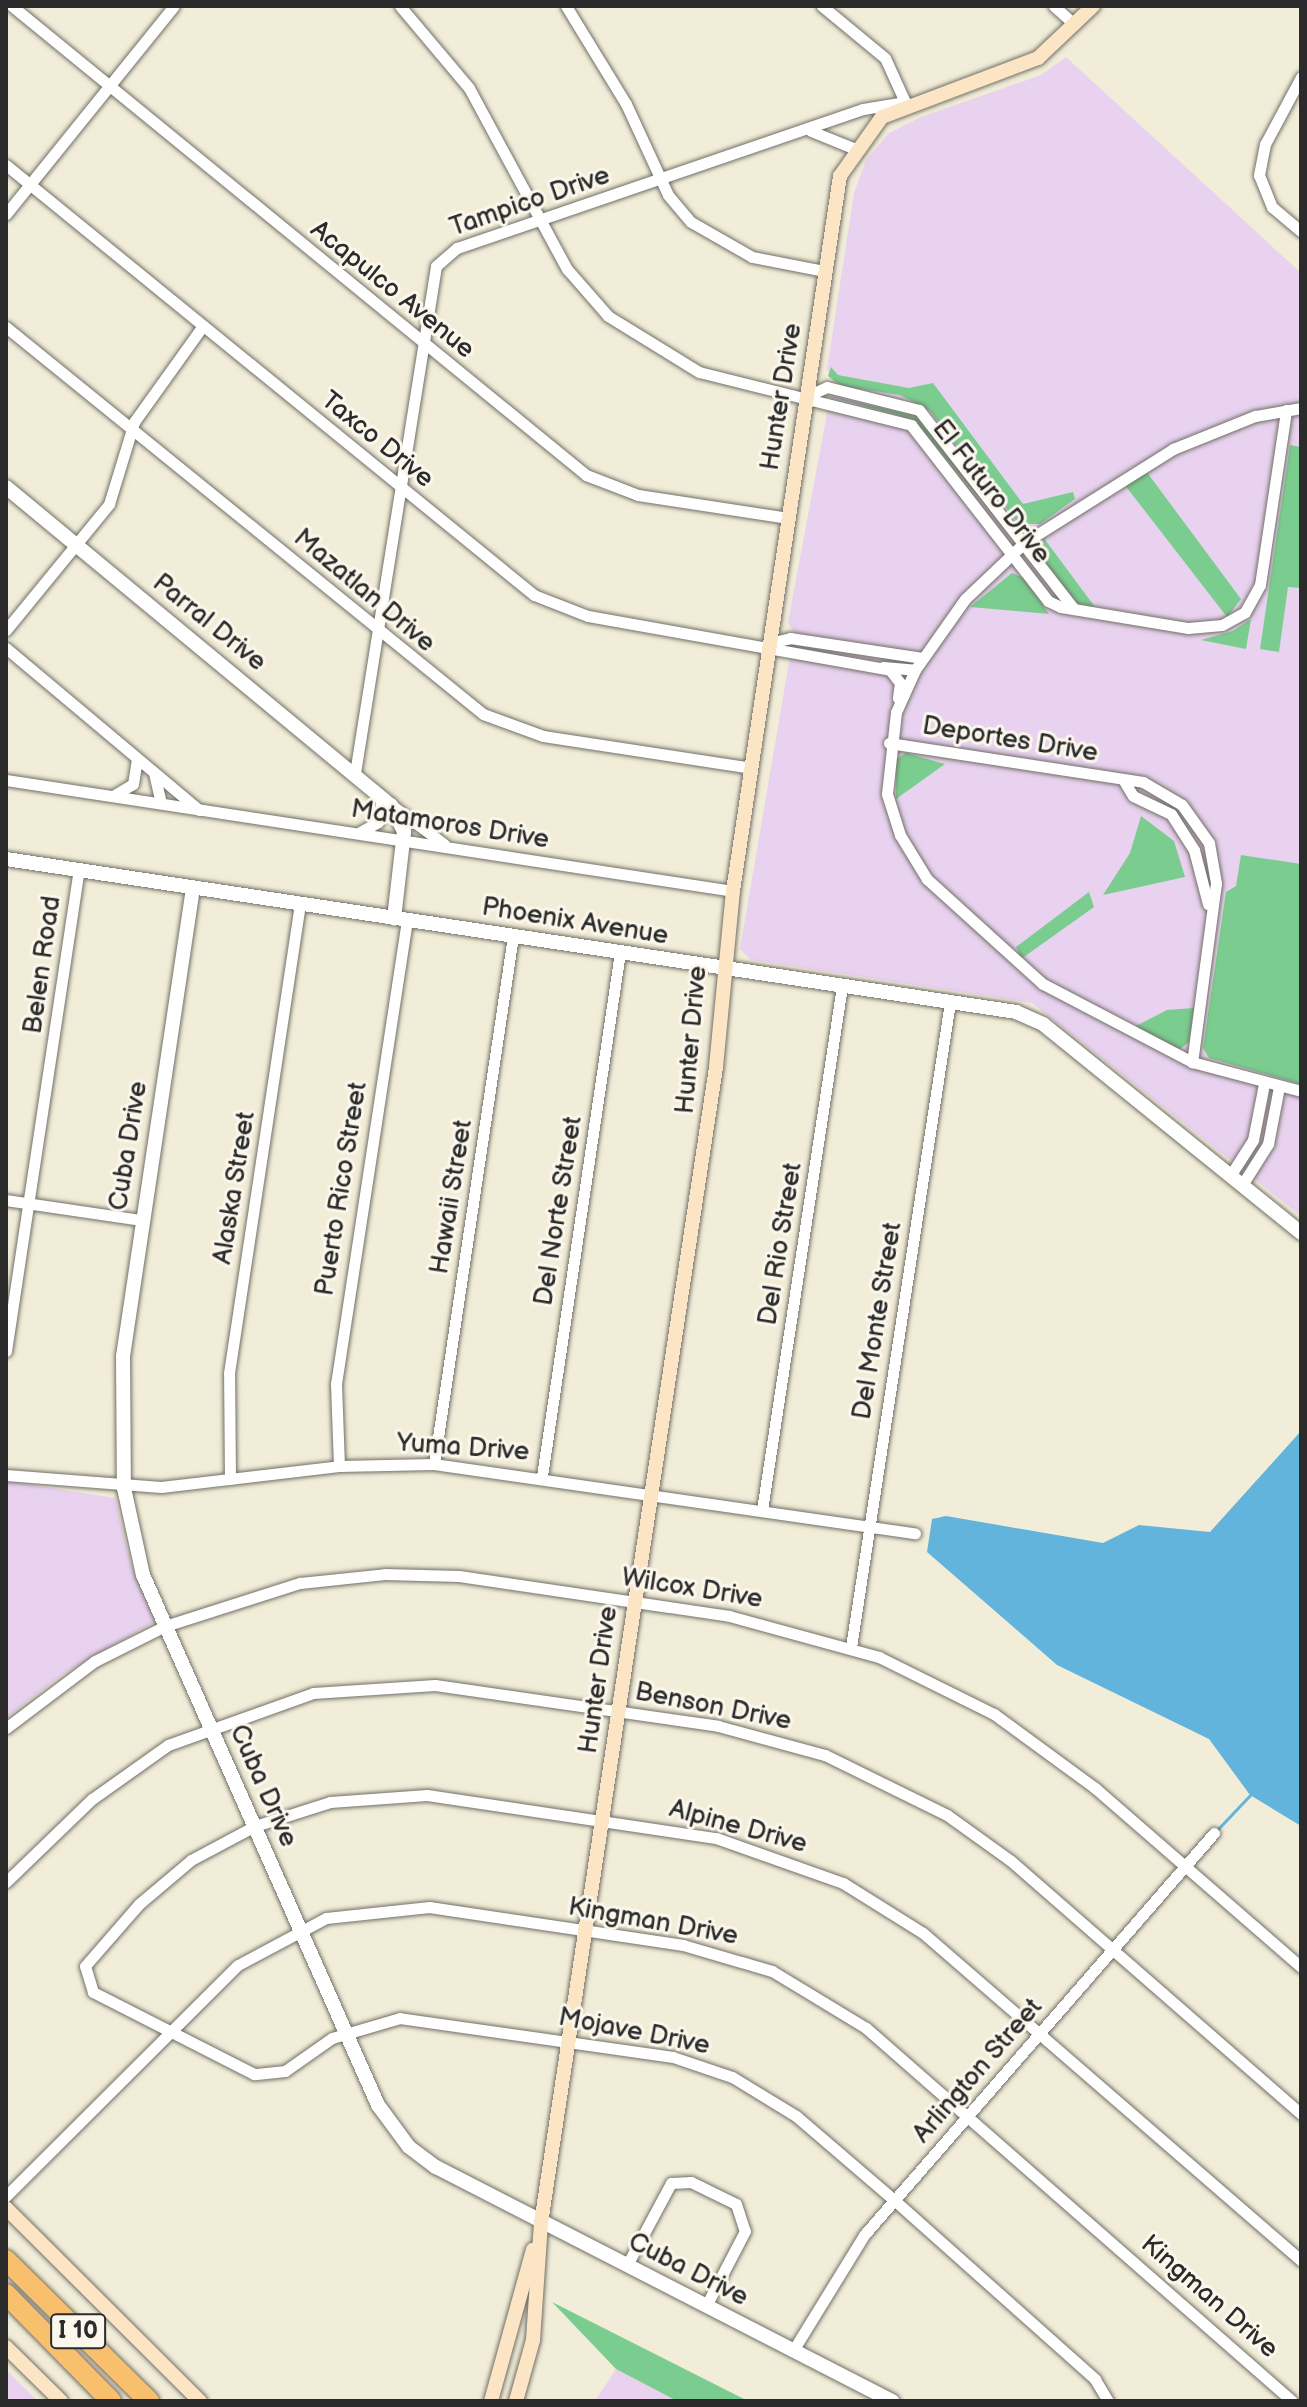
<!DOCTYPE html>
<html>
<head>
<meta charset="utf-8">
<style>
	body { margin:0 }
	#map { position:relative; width:1307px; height:2407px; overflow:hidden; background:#f2edd8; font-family:"Balsamiq Sans",sans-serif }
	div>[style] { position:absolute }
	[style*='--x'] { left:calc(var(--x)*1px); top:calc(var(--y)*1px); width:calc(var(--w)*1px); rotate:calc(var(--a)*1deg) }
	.built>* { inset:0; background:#e8d2ef }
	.green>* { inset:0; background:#7bcd8f }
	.water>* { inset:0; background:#62b4dd }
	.stream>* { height:3px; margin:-1.5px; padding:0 1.5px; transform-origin:1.5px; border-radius:1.5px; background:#62b4dd }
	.roads { filter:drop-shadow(0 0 2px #716f68) drop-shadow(0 0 2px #716f68) }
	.minor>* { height:11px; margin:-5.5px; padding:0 5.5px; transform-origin:5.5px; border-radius:5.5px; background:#fff }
	.tertiary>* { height:14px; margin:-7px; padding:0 7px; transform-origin:7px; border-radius:7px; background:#fff }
	.secondary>* { height:14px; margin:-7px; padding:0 7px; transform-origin:7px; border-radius:7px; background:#fce5c4 }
	.motorway>* { height:20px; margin:-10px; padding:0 10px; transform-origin:10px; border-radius:10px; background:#f8bf6c }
	span { translate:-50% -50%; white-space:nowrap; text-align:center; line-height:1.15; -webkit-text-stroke:6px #fbf7ec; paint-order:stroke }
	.shield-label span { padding:2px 6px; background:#fbf7ec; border:2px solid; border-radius:6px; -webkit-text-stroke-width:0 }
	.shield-label { font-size:24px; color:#2b2b2b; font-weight:700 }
	.street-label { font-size:26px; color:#2b2b2b }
	.frame { position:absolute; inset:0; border:8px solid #2b2b2b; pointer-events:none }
</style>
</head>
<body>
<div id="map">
	<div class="built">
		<div style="clip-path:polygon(1066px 57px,1301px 273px,1301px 1216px,1032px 1003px,751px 960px,740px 949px,794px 633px,788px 622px,833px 382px,827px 369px,854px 193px,866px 160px,889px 133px,921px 117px,1041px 75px)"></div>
		<div style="clip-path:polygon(6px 1481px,115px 1498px,131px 1565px,156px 1621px,63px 1674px,6px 1718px)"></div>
		<div style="clip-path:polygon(616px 2369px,677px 2401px,595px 2401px)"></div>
		<div style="clip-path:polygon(6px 2370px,38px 2401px,6px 2401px)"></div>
	</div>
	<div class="green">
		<div style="clip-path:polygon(831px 367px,838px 375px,909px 388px,933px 383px,1023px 504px,1073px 492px,1075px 499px,1040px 524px,1019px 524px,929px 410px,900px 395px,841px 386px,828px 376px)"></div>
		<div style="clip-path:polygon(825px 395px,917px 416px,1012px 537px,914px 420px)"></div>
		<div style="clip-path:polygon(1290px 445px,1301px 447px,1301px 588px,1288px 587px,1279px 652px,1260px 649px)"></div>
		<div style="clip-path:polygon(1146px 471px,1241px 599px,1227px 617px,1124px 484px)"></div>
		<div style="clip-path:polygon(1043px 537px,1095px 607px,1075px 603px,1044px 562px)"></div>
		<div style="clip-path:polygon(1012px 573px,1024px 578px,1049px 614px,970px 607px)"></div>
		<div style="clip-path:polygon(1251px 619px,1246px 649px,1201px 640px,1233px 631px)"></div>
		<div style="clip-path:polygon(906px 753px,945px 764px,896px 799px,896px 759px)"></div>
		<div style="clip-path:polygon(1141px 816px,1174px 841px,1185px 877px,1103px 895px,1130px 853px)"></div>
		<div style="clip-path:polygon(1241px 855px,1301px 864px,1301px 1084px,1209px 1058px,1203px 1048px,1226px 892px,1236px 886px)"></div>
		<div style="clip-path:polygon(1089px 892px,1094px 907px,1021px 959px,1016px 947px)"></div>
		<div style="clip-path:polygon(1194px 1008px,1189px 1042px,1180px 1049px,1132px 1028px,1167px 1010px)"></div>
		<div style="clip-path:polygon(552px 2302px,748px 2401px,677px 2401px,616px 2369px)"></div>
	</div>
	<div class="water">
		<div style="clip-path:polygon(1301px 1431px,1301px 1826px,1250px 1795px,1209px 1739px,1057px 1665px,927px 1552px,932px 1519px,946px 1516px,1103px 1543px,1139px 1525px,1210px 1532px)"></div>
	</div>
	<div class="stream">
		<div style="--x:1216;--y:1831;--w:50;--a:-46.6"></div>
	</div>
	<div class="roads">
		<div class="minor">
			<div style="--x:12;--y:6;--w:741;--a:39.25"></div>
			<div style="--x:586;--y:475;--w:56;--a:21"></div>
			<div style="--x:638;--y:495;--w:152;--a:8.7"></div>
			<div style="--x:400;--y:6;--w:107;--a:49.9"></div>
			<div style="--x:469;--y:88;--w:206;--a:61.6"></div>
			<div style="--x:567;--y:269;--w:62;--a:48.9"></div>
			<div style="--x:608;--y:316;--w:107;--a:31.6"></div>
			<div style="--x:699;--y:372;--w:219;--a:14"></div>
			<div style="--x:911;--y:425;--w:223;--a:52.1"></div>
			<div style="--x:1048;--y:601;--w:14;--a:25"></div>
			<div style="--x:1061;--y:607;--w:129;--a:9.4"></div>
			<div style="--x:1188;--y:628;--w:34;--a:-5"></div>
			<div style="--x:1222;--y:625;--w:26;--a:-29"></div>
			<div style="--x:1245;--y:612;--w:31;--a:-61"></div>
			<div style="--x:1260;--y:585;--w:177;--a:-81.5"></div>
			<div style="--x:566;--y:6;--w:115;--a:58.5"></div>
			<div style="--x:626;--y:104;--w:100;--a:65.2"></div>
			<div style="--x:668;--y:195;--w:35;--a:50"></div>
			<div style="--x:691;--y:222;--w:70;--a:29.8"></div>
			<div style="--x:752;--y:257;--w:74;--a:10.9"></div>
			<div style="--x:1054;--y:6;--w:27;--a:42"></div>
			<div style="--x:1301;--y:77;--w:76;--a:118.2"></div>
			<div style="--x:1265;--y:144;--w:32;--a:101"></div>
			<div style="--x:1259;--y:175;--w:35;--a:68"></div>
			<div style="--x:1272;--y:207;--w:38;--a:40"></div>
			<div style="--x:811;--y:131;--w:45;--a:22"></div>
			<div style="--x:6;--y:165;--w:681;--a:39.16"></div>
			<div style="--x:534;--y:595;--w:58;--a:21.3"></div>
			<div style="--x:588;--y:616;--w:307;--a:10.1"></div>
			<div style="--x:890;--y:670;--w:16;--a:52"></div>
			<div style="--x:900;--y:683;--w:15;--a:98"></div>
			<div style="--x:6;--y:214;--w:267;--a:-51.1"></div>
			<div style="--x:6;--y:327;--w:614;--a:39.05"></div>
			<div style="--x:483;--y:714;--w:64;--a:20.1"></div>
			<div style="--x:543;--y:736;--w:210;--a:8.7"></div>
			<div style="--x:807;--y:396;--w:22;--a:-24"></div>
			<div style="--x:827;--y:387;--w:95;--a:14"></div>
			<div style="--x:919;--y:410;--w:252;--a:52.1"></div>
			<div style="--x:1301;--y:408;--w:47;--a:170.1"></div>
			<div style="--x:1255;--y:416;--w:88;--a:158.1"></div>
			<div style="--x:1173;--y:449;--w:176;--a:147.8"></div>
			<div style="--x:1024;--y:543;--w:81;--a:136.5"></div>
			<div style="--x:965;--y:599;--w:87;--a:125.2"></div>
			<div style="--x:915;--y:670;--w:46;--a:114.3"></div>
			<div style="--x:896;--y:712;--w:82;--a:96.3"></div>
			<div style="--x:887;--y:794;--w:43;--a:72.4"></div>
			<div style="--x:900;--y:835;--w:52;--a:58.5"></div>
			<div style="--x:927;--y:879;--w:156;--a:42.2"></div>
			<div style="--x:1043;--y:984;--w:168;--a:27.6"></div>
			<div style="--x:1192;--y:1062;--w:113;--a:14.9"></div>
			<div style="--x:6;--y:630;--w:163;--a:-50.7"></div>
			<div style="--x:109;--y:504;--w:86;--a:-73"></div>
			<div style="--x:134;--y:422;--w:117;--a:-54.4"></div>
			<div style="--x:769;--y:643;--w:22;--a:-13"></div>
			<div style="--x:790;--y:638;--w:134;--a:8.6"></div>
			<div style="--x:6;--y:648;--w:252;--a:40"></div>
			<div style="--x:883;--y:667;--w:32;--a:5"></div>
			<div style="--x:889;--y:743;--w:257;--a:8.7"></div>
			<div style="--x:1143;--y:782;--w:45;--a:30.5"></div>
			<div style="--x:1182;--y:805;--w:47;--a:54.6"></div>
			<div style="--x:1209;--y:843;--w:41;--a:80.1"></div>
			<div style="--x:1216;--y:883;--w:181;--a:97.6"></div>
			<div style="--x:154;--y:773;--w:31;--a:77"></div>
			<div style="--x:355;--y:773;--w:513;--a:-80.92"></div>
			<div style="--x:436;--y:266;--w:28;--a:-41"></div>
			<div style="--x:457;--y:248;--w:429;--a:-18.9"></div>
			<div style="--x:863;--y:109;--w:43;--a:-9.5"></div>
			<div style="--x:905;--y:102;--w:48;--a:-114.4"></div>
			<div style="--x:885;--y:58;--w:82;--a:-140.5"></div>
			<div style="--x:6;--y:780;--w:735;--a:8.68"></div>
			<div style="--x:1124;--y:781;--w:17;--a:59"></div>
			<div style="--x:1133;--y:796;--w:42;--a:25.3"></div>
			<div style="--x:1171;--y:814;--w:43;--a:57.4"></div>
			<div style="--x:1194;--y:850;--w:56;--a:75.5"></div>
			<div style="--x:113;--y:796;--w:23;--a:-31"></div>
			<div style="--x:133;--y:784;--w:26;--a:-81"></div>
			<div style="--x:394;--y:807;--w:62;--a:36.5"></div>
			<div style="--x:360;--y:832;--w:21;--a:-29"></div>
			<div style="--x:378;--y:822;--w:26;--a:-81"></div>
			<div style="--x:1230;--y:1176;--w:43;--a:-57.4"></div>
			<div style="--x:1253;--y:1140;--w:57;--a:-78.9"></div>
			<div style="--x:1242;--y:1185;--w:49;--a:-57.6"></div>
			<div style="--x:1268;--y:1144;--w:58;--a:-79.1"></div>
			<div style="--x:6;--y:1200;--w:137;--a:8.4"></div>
			<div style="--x:6;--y:1351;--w:487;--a:-81.4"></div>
			<div style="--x:434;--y:1464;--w:534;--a:-81.49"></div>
			<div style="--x:339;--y:1466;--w:82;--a:-92.1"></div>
			<div style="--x:336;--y:1384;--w:468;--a:-81.3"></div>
			<div style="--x:6;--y:1475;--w:155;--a:4.4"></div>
			<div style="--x:161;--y:1487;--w:179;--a:-6.7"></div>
			<div style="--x:339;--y:1466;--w:95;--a:-1.2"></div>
			<div style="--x:434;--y:1464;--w:486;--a:8.2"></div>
			<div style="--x:542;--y:1476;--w:530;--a:-81.53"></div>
			<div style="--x:230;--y:1479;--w:106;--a:-90.5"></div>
			<div style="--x:229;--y:1373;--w:473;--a:-81.4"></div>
			<div style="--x:762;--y:1510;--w:530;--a:-81.32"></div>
			<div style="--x:851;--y:1647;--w:653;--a:-81.27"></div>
			<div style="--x:6;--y:1728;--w:111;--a:-37"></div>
			<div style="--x:95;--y:1661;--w:78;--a:-26.6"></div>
			<div style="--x:165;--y:1626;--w:142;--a:-17.7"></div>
			<div style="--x:300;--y:1583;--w:85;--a:-6"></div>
			<div style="--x:385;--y:1574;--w:74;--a:1.5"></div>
			<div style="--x:459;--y:1576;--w:273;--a:8.4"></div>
			<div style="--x:729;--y:1616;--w:156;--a:15.3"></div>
			<div style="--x:879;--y:1657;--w:128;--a:26.4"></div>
			<div style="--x:994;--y:1714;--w:125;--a:36.2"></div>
			<div style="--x:1095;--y:1788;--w:273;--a:41"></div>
			<div style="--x:6;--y:1882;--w:120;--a:-44"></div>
			<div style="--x:92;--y:1799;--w:93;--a:-35.4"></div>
			<div style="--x:168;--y:1745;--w:154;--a:-19.7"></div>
			<div style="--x:313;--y:1693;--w:122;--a:-3.8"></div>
			<div style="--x:435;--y:1685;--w:286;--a:8.2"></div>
			<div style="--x:718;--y:1726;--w:111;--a:15.2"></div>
			<div style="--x:825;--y:1755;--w:136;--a:26.2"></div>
			<div style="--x:947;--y:1815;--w:79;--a:35.7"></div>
			<div style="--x:1011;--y:1861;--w:385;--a:41.1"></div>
			<div style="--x:6;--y:2196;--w:327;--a:-44.9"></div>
			<div style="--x:238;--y:1965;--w:100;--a:-28.1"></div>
			<div style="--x:326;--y:1918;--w:104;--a:-6.1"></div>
			<div style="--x:429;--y:1907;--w:257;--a:8.5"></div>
			<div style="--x:683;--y:1945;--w:93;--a:16.3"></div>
			<div style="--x:772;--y:1971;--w:110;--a:31.2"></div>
			<div style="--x:866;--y:2028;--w:566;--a:41.2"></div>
			<div style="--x:627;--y:2265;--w:93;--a:-61.8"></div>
			<div style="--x:671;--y:2183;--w:20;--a:-3"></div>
			<div style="--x:691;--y:2182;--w:50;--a:26.1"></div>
			<div style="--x:736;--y:2204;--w:28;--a:72"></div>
			<div style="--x:745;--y:2231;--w:85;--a:117.5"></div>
			<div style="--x:794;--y:2349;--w:134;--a:-58.4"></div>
			<div style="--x:864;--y:2235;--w:533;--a:-48.96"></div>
			<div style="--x:1108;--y:2401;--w:26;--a:-121"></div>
			<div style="--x:1095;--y:2379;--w:269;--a:-138.3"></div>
			<div style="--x:894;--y:2200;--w:129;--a:-139.4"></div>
			<div style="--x:796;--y:2116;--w:75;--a:-148.6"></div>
			<div style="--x:732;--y:2077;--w:62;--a:-161.3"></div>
			<div style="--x:673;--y:2057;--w:276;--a:-171.9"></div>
			<div style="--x:400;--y:2018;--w:71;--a:163.6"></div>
			<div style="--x:332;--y:2038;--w:57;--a:144.9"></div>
			<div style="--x:285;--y:2071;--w:31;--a:174"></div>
			<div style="--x:254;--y:2074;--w:181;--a:-153"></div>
			<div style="--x:93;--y:1992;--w:27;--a:-107"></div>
			<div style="--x:85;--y:1966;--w:82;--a:-48.9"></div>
			<div style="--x:139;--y:1904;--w:68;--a:-40.2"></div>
			<div style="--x:191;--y:1860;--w:72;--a:-28"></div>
			<div style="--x:255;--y:1826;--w:79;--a:-17.7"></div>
			<div style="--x:330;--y:1802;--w:97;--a:-4.1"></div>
			<div style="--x:427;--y:1795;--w:292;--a:8.5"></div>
			<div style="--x:716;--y:1838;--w:135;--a:19.5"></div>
			<div style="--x:843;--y:1883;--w:94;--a:32"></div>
			<div style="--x:923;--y:1933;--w:500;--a:40.9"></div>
		</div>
		<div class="tertiary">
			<div style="--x:6;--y:487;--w:499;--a:39.6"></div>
			<div style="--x:391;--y:805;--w:30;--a:64"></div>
			<div style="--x:404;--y:832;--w:87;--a:96.6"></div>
			<div style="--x:6;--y:859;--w:1022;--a:8.61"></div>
			<div style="--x:1016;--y:1012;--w:30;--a:24"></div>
			<div style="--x:1043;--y:1024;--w:332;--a:39"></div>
			<div style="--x:193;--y:888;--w:473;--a:98.5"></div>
			<div style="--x:123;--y:1356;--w:132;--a:89.6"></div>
			<div style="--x:124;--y:1488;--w:89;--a:77.7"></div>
			<div style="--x:143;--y:1575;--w:580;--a:66.09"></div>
			<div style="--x:378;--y:2105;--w:52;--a:53.6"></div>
			<div style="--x:409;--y:2147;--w:34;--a:37"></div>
			<div style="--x:436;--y:2167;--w:513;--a:27.16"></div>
		</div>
		<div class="secondary">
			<div style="--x:6;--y:2208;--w:274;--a:44.9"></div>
			<div style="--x:6;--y:2347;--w:77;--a:44.5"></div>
			<div style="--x:491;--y:2401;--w:157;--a:-74.5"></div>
			<div style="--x:516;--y:2401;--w:63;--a:-74.4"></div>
			<div style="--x:533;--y:2340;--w:117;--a:-86.1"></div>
			<div style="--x:541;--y:2223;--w:1169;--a:-81.39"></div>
			<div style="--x:716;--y:1067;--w:177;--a:-84.5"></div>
			<div style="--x:733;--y:891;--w:723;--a:-81.49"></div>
			<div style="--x:840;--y:176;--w:72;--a:-54.6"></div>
			<div style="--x:882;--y:117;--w:167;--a:-20.7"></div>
			<div style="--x:1038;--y:58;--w:76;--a:-43.4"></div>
		</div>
		<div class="motorway">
			<div style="--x:6;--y:2260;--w:201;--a:44.6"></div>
			<div style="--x:6;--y:2294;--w:150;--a:45.5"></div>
		</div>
	</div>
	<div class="shield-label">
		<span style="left:78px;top:2331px">I 10</span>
	</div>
	<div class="street-label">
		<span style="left:530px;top:202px;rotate:-19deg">Tampico Drive</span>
		<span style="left:392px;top:290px;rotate:39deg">Acapulco Avenue</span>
		<span style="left:782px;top:397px;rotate:-81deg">Hunter Drive</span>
		<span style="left:377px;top:440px;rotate:39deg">Taxco Drive</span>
		<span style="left:991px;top:492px;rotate:52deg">El Futuro Drive</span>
		<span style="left:364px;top:591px;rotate:40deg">Mazatlan Drive</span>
		<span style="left:209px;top:623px;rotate:39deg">Parral Drive</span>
		<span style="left:1010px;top:740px;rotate:9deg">Deportes Drive</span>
		<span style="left:450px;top:825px;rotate:9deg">Matamoros Drive</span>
		<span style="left:575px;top:922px;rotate:9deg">Phoenix Avenue</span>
		<span style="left:43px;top:965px;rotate:-82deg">Belen Road</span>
		<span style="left:692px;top:1040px;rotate:-85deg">Hunter Drive</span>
		<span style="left:129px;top:1146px;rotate:-81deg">Cuba Drive</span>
		<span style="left:235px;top:1188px;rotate:-81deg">Alaska Street</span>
		<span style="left:342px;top:1189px;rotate:-81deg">Puerto Rico Street</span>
		<span style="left:452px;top:1197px;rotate:-81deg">Hawaii Street</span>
		<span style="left:559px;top:1211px;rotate:-81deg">Del Norte Street</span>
		<span style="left:781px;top:1244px;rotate:-81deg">Del Rio Street</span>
		<span style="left:878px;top:1321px;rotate:-81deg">Del Monte Street</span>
		<span style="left:463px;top:1448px;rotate:4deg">Yuma Drive</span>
		<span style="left:692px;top:1589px;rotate:9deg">Wilcox Drive</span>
		<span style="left:599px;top:1680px;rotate:-82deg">Hunter Drive</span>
		<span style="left:713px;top:1707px;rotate:11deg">Benson Drive</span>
		<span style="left:263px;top:1786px;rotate:66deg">Cuba Drive</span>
		<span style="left:738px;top:1827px;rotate:15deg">Alpine Drive</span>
		<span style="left:653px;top:1922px;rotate:10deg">Kingman Drive</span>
		<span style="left:634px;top:2032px;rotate:11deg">Mojave Drive</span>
		<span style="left:978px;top:2071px;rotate:-49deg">Arlington Street</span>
		<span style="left:688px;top:2270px;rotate:27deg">Cuba Drive</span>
		<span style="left:1209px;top:2297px;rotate:41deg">Kingman Drive</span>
	</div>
	<div class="frame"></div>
</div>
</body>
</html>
